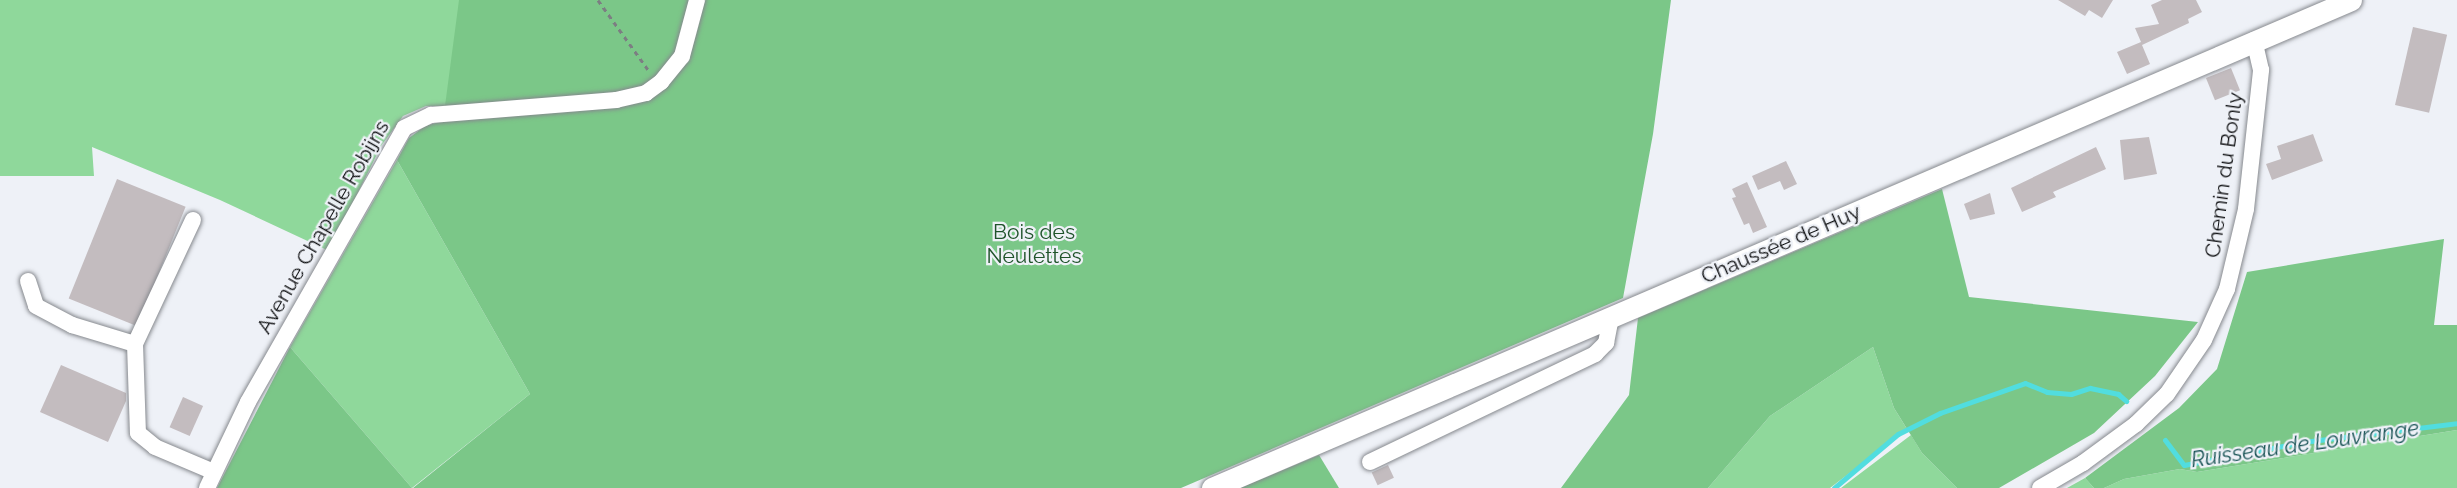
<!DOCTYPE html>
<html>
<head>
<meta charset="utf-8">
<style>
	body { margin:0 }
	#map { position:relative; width:2457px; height:488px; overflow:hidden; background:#eef1f7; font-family:Raleway,sans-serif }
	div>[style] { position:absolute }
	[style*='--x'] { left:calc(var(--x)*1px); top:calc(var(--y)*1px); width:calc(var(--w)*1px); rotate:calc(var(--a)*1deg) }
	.green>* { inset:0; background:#8fd89b }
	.forest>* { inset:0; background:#7bc788 }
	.stream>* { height:5px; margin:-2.5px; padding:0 2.5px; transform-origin:2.5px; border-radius:2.5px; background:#51dddf }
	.building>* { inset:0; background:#c3bcbf; transform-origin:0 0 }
	.path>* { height:3px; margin-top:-1.5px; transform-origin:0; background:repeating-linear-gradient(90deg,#7c7e82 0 4.5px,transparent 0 9px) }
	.roads { filter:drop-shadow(0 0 2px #86898e) drop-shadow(0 0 2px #86898e) }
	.minor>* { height:16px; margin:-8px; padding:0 8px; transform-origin:8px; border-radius:8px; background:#fff }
	.major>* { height:21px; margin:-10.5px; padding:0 10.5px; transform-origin:10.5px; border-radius:10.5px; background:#fff }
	span { translate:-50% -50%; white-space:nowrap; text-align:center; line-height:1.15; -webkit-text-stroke:4.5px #eef1f7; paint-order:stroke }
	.street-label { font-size:21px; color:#0e0f11 }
	.park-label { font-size:21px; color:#1f542b }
	.water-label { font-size:22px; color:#1b5557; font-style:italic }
</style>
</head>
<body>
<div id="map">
	<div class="green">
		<div style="clip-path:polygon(0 0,459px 0,461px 6px,448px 106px,426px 106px,403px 116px,381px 146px,329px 251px,220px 200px,92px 147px,94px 176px,0 176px)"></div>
		<div style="clip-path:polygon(397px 160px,530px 394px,412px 488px,290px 347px)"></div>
		<div style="clip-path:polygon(1873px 347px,1894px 408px,1907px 429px,1830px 488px,1708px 488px,1770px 416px)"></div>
		<div style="clip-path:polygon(2457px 430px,2457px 488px,2104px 488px,2124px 479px,2180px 469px,2197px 472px)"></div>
		<div style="clip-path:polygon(1911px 435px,1922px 453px,1957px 488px,1841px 488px)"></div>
		<div style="clip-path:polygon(2085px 478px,2094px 488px,2067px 488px)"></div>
	</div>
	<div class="forest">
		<div style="clip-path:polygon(459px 0,1671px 0,1653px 134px,1623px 298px,1181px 488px,413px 488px,530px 394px,397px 160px,409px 138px,425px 126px,443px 121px)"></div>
		<div style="clip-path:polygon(1942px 189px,1969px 297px,2198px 322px,2155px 376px,2094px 433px,1999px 488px,1957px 488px,1922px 453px,1894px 408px,1873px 347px,1770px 416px,1708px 488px,1561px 488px,1629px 395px,1638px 318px)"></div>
		<div style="clip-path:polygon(2444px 239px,2434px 325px,2457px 325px,2457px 430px,2197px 472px,2180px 469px,2124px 479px,2104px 488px,2094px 488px,2085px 478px,2179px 408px,2217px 369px,2247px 272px)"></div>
		<div style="clip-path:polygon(290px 347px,412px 488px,217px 488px)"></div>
		<div style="clip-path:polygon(1319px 455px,1339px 488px,1240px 488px)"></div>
	</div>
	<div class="stream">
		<div style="--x:2165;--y:440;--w:31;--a:53"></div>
		<div style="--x:2184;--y:465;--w:121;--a:-10.9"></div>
		<div style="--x:2303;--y:442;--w:155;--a:-7"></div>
		<div style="--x:1834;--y:488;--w:84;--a:-40.2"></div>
		<div style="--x:1898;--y:434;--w:47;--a:-26.6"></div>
		<div style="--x:1940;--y:413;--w:90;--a:-19.4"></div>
		<div style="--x:2025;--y:383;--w:24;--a:22"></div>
		<div style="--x:2047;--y:392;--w:24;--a:5"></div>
		<div style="--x:2071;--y:394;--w:20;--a:-18"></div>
		<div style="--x:2090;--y:388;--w:29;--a:12"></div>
		<div style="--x:2118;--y:394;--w:11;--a:41"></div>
	</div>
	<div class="building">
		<div style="clip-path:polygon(2058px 0,2113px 0,2102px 18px,2089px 10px,2085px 16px)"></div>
		<div style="clip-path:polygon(2162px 0,2196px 0,2202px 12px,2188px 19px,2189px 23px,2142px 45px,2150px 64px,2127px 74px,2117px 52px,2141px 42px,2135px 28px,2159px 24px,2151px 5px)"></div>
		<div style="left:2413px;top:27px;width:35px;height:80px;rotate:13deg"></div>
		<div style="left:2231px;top:68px;width:24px;height:27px;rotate:68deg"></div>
		<div style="clip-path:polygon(2313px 134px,2323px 161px,2272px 180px,2266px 164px,2281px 159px,2277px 146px)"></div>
		<div style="clip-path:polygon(2149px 137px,2157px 174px,2124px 180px,2120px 140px)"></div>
		<div style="clip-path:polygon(2096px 147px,2106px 169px,2053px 192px,2056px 197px,2022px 212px,2011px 188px)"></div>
		<div style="clip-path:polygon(1786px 161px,1797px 184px,1784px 190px,1780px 181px,1758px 190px,1752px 176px)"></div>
		<div style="left:117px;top:179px;width:74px;height:129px;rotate:22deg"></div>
		<div style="clip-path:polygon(1747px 182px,1767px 227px,1753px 233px,1749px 223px,1744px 225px,1732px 198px,1736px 197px,1732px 189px)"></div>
		<div style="clip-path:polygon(1990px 193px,1995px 214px,1970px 220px,1964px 204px)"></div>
		<div style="clip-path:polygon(61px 365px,126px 393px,126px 401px,108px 442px,40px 412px)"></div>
		<div style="left:183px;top:397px;width:22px;height:33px;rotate:24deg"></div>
		<div style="left:1388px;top:465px;width:14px;height:18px;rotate:65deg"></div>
	</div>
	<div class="path">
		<div style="--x:598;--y:0;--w:87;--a:54.3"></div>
	</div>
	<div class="roads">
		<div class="minor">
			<div style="--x:193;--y:220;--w:137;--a:115.1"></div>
			<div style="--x:135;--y:344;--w:89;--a:88.1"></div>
			<div style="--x:138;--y:433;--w:22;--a:39"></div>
			<div style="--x:155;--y:447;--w:64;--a:23"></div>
			<div style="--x:28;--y:281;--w:26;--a:72"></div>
			<div style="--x:36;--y:306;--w:41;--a:27.8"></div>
			<div style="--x:72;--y:325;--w:66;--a:16.8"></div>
			<div style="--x:1370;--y:462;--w:250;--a:-25.6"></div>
			<div style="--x:1595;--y:354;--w:16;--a:-45"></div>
			<div style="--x:1606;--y:343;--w:26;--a:-79"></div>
			<div style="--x:207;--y:488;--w:95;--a:-64.5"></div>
			<div style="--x:248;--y:402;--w:315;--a:-60.3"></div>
			<div style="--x:404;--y:128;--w:30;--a:-26"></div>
			<div style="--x:431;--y:115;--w:186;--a:-4.6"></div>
			<div style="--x:616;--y:100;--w:31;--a:-13"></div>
			<div style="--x:646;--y:93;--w:19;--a:-36"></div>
			<div style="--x:661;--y:82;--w:33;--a:-51"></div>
			<div style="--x:682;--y:56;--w:58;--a:-75"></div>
			<div style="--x:2040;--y:488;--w:50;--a:-30.2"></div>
			<div style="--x:2083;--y:463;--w:66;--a:-36.3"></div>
			<div style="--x:2136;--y:424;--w:43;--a:-44.1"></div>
			<div style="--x:2167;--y:394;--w:65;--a:-55.6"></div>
			<div style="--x:2204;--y:340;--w:56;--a:-65.7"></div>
			<div style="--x:2227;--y:289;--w:82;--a:-76.6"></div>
			<div style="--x:2246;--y:209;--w:140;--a:-83.8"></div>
			<div style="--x:2261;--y:70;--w:31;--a:-103"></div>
		</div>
		<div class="major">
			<div style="--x:1212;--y:488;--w:1239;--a:-23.19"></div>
		</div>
	</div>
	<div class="street-label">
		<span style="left:2224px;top:175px;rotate:-82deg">Chemin du Bonly</span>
		<span style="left:323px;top:227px;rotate:-60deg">Avenue Chapelle Robijns</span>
		<span style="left:1781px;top:244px;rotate:-23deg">Chaussée de Huy</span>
	</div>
	<div class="park-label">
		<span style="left:1034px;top:244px">Bois des<br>Neulettes</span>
	</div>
	<div class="water-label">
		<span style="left:2305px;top:444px;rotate:-8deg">Ruisseau de Louvrange</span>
	</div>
</div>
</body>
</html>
